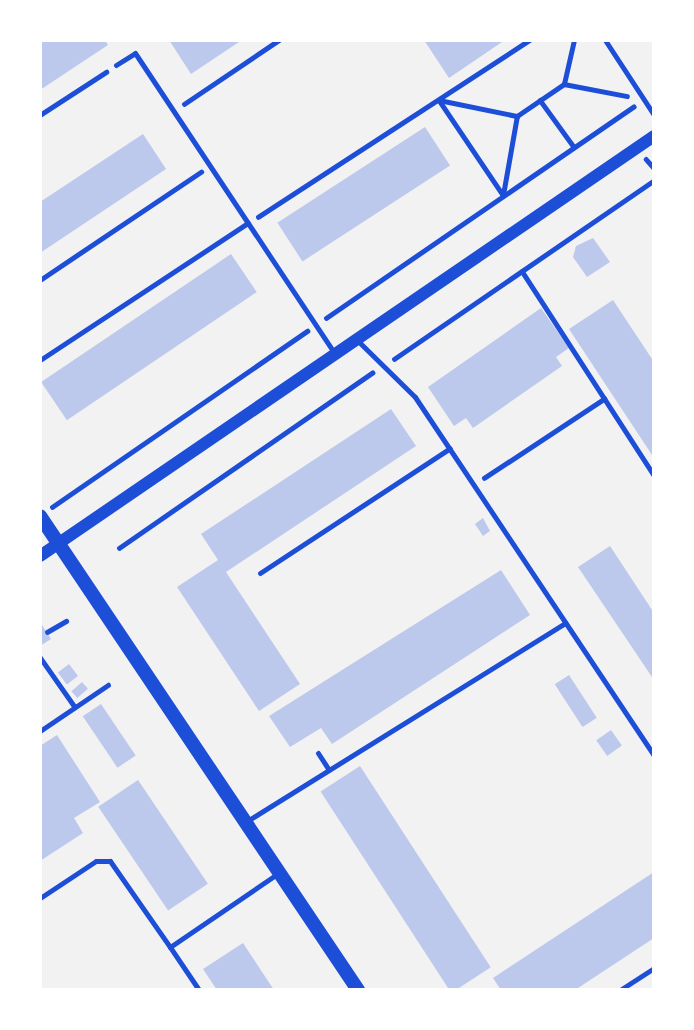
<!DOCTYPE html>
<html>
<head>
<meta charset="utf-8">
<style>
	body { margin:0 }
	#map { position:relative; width:694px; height:1030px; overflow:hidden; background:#f2f2f2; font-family:"DM Sans",sans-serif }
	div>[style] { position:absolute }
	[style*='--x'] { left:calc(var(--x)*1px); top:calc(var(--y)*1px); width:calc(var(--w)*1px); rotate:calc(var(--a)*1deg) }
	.building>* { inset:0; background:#bdc9ec; transform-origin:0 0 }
	.path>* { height:4.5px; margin:-2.25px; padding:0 2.25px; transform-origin:2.25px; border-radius:2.25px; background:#1d4ed8 }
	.service>* { height:5px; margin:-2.5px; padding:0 2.5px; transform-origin:2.5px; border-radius:2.5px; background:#1d4ed8 }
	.tertiary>* { height:12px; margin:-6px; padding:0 6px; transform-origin:6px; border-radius:6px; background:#1d4ed8 }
	.secondary>* { height:14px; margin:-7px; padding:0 7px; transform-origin:7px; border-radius:7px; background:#1d4ed8 }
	span { translate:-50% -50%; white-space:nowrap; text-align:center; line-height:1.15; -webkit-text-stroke:7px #fff; paint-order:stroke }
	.frame { position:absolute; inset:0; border:42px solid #fff; pointer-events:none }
</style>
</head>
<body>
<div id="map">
	<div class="building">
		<div style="clip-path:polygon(40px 40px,105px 40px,108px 45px,40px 90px)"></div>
		<div style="clip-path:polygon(169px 40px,242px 40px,191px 74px)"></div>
		<div style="clip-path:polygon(424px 40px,505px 40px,449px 78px)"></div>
		<div style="left:425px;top:127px;width:46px;height:176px;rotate:57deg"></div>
		<div style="clip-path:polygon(143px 134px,166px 169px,40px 253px,40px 202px)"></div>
		<div style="clip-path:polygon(593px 238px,610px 262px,587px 277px,573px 257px,576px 246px)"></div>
		<div style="left:231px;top:254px;width:46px;height:229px;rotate:56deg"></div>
		<div style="clip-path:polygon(613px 300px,654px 362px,654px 458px,569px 329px)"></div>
		<div style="clip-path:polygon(541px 308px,569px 348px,556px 357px,562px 366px,473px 428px,466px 418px,454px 426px,428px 387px)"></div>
		<div style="clip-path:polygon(391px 409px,416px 446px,226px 572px,300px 684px,259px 711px,177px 587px,218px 560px,201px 534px)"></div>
		<div style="clip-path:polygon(483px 518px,490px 531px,483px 536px,475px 524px)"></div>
		<div style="clip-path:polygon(610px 546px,654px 613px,654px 680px,578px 567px)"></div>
		<div style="clip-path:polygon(501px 570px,530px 615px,332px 744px,321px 728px,290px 747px,269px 716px)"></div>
		<div style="clip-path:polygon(42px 625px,51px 639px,40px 646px,40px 627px)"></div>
		<div style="left:69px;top:664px;width:15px;height:14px;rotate:53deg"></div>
		<div style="left:569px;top:675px;width:51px;height:17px;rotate:57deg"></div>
		<div style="left:82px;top:682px;width:9px;height:14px;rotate:49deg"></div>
		<div style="left:101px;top:704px;width:62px;height:22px;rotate:56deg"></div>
		<div style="left:611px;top:730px;width:19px;height:18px;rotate:55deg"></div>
		<div style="clip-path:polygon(57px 735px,100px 802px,74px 818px,83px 833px,40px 861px,40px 746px)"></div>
		<div style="left:360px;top:766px;width:240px;height:47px;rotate:57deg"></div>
		<div style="left:138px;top:780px;width:125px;height:48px;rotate:56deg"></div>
		<div style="clip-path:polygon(654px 872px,654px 938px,575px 990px,501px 990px,493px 978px)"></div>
		<div style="clip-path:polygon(243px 943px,274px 990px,217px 990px,203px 969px)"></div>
	</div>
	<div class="path">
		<div style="--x:564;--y:84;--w:45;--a:-77.2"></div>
		<div style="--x:439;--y:100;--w:115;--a:56"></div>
		<div style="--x:439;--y:100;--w:80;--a:11.6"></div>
		<div style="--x:540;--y:100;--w:58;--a:54.1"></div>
		<div style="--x:184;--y:104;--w:115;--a:-34"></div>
		<div style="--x:40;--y:115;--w:79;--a:-33.1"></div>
		<div style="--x:646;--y:159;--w:12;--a:48"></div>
		<div style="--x:503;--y:195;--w:80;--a:-80"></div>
		<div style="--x:517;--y:116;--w:57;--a:-34.2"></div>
		<div style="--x:564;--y:84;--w:64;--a:10.8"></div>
		<div style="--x:258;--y:217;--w:325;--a:-33.1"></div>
		<div style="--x:522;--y:271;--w:243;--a:57.1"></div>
		<div style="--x:40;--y:280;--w:194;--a:-33.9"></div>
		<div style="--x:326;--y:318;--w:373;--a:-34.5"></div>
		<div style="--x:394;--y:359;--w:316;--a:-34.5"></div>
		<div style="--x:484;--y:478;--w:144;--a:-33.4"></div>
		<div style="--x:52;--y:507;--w:310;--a:-34.6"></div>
		<div style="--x:119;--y:548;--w:308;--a:-34.7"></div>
		<div style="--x:47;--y:632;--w:22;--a:-30"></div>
		<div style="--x:40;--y:657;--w:61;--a:55"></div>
		<div style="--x:40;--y:731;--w:82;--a:-34.1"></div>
	</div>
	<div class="service">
		<div style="--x:605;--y:40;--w:90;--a:56.8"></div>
		<div style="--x:116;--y:65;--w:22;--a:-32"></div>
		<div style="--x:135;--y:53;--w:361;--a:56.4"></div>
		<div style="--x:357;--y:340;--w:81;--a:44.5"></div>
		<div style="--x:415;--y:397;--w:430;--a:56.3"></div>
		<div style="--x:40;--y:360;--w:249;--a:-33.4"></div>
		<div style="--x:260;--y:573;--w:227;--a:-33.3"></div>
		<div style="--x:318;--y:753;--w:20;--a:57"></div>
		<div style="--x:247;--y:821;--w:375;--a:-31.9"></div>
		<div style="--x:40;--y:898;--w:67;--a:-33.5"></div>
		<div style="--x:96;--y:861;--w:14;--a:0"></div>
		<div style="--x:110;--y:861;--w:105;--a:55.1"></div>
		<div style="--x:199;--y:990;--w:52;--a:-124"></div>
		<div style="--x:170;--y:947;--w:130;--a:-34.3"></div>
		<div style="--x:620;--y:990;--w:40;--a:-32.9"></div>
	</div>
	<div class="tertiary">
		<div style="--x:40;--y:556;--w:744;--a:-34.37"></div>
	</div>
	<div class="secondary">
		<div style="--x:40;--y:516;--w:571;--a:56.14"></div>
	</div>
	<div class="frame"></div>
</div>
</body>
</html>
